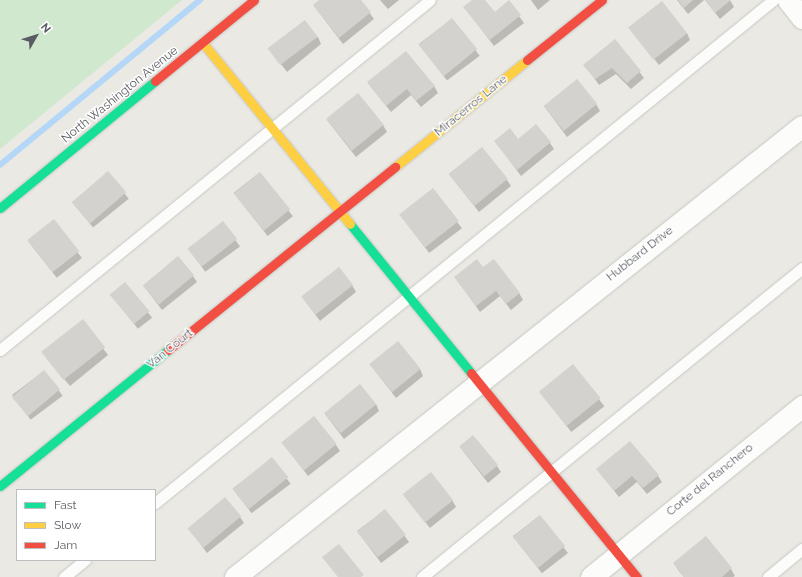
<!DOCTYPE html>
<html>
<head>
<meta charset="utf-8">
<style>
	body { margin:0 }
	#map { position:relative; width:802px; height:577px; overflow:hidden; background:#eae9e3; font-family:Raleway,sans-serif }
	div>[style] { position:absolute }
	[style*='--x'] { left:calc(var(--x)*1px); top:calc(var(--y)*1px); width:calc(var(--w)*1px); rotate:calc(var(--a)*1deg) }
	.green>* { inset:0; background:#d0e8ce }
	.shadow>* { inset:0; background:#0003; transform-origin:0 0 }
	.stream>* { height:5.5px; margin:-2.75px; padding:0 2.75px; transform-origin:2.75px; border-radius:2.75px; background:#b5d7f7 }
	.building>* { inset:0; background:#d3d2ce; transform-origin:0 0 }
	.roads { filter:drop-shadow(0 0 1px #c6c7c5) drop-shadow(0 0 1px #c6c7c5) }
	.lane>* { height:11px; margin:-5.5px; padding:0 5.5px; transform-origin:5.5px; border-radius:5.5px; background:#fcfcfb }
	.street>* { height:21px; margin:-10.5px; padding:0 10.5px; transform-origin:10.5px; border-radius:10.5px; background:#fcfcfb }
	.fast>* { height:9px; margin:-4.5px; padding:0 4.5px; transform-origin:4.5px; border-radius:4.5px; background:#16e098 }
	.slow>* { height:9px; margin:-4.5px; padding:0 4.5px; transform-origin:4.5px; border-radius:4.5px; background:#ffcf43 }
	.jam>* { height:9px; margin:-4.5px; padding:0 4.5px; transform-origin:4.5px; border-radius:4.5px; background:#f24e42 }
	span { translate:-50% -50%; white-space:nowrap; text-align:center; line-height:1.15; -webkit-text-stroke:3px #fff; paint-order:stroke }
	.street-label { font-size:12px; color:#595c62 }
	.legend { position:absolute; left:16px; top:489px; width:140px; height:72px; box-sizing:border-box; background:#fff; border:1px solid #bdbec0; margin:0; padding:5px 7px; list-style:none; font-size:12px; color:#595c62 }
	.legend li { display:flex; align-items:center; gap:8px; height:20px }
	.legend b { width:20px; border:1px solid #bdbec0 }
	.north { position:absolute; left:16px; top:16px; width:40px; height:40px; -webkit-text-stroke:3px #fff; paint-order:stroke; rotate:51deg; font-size:11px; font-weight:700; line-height:16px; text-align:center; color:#595c62 }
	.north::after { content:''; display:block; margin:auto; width:14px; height:18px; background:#595c62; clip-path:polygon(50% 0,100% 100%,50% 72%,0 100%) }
</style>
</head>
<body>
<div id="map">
	<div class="green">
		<div style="clip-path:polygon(0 0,182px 0,0 149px)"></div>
	</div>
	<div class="shadow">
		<div style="clip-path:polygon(321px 0,360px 0,374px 19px,343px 44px,314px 6px)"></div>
		<div style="clip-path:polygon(380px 0,399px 0,388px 9px)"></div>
		<div style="clip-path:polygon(474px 0,484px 0,494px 13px,509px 2px,524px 23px,494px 46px,465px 8px)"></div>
		<div style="clip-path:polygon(531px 0,550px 0,538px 10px)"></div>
		<div style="clip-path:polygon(677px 0,704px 0,688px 14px)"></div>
		<div style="clip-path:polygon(705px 0,730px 0,734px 7px,720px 19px)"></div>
		<div style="left:452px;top:19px;width:46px;height:41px;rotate:53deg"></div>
		<div style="clip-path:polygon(630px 28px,687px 33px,690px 40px,659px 65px)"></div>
		<div style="clip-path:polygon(318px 37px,321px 44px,287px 72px,270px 50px)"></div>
		<div style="clip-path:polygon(615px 40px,644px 78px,631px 89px,616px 74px,599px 85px,585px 65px)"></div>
		<div style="clip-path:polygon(368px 83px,434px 86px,438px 93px,421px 107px,411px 95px,391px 112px)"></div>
		<div style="clip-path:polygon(596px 104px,600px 111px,567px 137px,544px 106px)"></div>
		<div style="clip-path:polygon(327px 120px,383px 125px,387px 132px,356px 157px)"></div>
		<div style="clip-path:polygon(518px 140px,550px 143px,554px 149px,521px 176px,495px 141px)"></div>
		<div style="left:108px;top:173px;width:33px;height:46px;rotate:51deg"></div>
		<div style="left:259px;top:173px;width:55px;height:32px;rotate:52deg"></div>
		<div style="clip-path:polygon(449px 174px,507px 180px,511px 186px,479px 212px)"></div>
		<div style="left:433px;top:190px;width:48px;height:41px;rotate:53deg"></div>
		<div style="left:53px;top:221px;width:47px;height:32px;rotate:52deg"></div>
		<div style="left:223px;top:223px;width:29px;height:43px;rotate:54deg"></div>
		<div style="clip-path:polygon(483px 269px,519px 293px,523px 300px,511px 310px,500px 296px,480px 312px,455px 277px)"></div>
		<div style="clip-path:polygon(193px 276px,197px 282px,162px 310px,143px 285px)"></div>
		<div style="left:125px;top:283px;width:44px;height:18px;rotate:52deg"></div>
		<div style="clip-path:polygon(352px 285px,356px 292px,320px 321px,303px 298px)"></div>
		<div style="clip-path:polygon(82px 321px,108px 355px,70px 386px,47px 359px)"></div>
		<div style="clip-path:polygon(370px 364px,420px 369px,423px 376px,396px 398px)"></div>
		<div style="left:573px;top:366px;width:51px;height:42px;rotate:52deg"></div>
		<div style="left:44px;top:371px;width:31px;height:40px;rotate:53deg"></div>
		<div style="clip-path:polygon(376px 404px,379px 411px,344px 439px,325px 414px)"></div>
		<div style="clip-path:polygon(282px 442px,336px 445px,340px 451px,308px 476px)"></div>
		<div style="clip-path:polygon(460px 447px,497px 466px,501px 472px,488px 483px)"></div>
		<div style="left:272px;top:459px;width:31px;height:49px;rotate:53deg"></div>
		<div style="clip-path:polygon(597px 469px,658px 476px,662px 482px,647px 494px,637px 482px,619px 497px)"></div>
		<div style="clip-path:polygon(404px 495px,452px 500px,456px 507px,430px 528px)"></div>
		<div style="left:385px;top:510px;width:40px;height:35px;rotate:53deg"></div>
		<div style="left:539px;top:516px;width:47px;height:33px;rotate:52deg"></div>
		<div style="clip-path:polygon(240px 517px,244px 523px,207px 553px,193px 534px)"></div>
		<div style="clip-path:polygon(705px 537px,731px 569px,735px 576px,733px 577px,684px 577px,678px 570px,674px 563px)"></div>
	</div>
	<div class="stream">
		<div style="--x:0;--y:165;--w:259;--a:-39.5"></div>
	</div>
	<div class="building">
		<div style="clip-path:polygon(319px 0,361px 0,371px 12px,339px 38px,313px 5px)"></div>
		<div style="clip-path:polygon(472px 0,485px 0,495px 12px,509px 0,521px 15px,490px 40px,463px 7px)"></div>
		<div style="clip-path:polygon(678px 0,693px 0,684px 8px)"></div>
		<div style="clip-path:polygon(705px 0,731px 0,715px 13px)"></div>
		<div style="left:662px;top:1px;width:41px;height:43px;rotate:52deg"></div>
		<div style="left:452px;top:18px;width:40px;height:43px;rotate:51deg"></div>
		<div style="left:305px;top:20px;width:21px;height:47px;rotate:53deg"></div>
		<div style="clip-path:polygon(615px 39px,641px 71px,627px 83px,612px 68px,595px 79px,583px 65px)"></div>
		<div style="clip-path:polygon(406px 51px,435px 86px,416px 101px,407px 89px,386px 106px,367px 82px)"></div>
		<div style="left:577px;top:79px;width:32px;height:43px;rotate:51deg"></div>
		<div style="left:358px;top:93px;width:41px;height:41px;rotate:51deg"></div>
		<div style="clip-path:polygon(536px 124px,551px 142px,517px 170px,494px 141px,510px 128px,518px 139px)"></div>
		<div style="left:482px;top:147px;width:41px;height:43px;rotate:51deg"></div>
		<div style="left:108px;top:171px;width:28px;height:48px;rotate:49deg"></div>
		<div style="left:260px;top:172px;width:48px;height:34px;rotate:51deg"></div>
		<div style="left:433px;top:188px;width:42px;height:43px;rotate:52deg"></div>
		<div style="left:54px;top:219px;width:41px;height:34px;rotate:52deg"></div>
		<div style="left:223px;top:221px;width:23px;height:45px;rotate:52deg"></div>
		<div style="left:178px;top:256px;width:25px;height:46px;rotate:50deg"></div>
		<div style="clip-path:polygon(477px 259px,483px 267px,494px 259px,520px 293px,506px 304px,496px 291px,476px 306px,454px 277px)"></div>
		<div style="left:339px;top:267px;width:23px;height:48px;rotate:52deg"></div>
		<div style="left:125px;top:282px;width:38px;height:20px;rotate:50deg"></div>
		<div style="left:83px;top:319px;width:36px;height:53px;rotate:52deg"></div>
		<div style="left:398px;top:341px;width:36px;height:37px;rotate:51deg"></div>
		<div style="left:573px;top:364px;width:44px;height:44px;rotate:51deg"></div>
		<div style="left:44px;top:370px;width:25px;height:42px;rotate:50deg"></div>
		<div style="left:360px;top:384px;width:26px;height:46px;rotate:51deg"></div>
		<div style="left:314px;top:416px;width:36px;height:42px;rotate:51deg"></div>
		<div style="left:473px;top:435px;width:39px;height:18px;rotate:50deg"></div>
		<div style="clip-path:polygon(630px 441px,659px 475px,643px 488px,632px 476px,614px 491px,596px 469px)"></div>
		<div style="left:272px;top:457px;width:26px;height:51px;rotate:51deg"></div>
		<div style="left:431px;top:472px;width:36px;height:36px;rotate:52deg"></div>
		<div style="left:225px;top:497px;width:25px;height:49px;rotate:50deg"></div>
		<div style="left:385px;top:509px;width:33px;height:36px;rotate:51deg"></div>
		<div style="left:540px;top:515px;width:40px;height:35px;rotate:51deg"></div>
		<div style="clip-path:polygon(706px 536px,732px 568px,722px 577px,684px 577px,673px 563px)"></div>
		<div style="clip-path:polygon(339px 544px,364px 575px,361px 577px,338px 577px,322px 557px)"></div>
	</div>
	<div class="roads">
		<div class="lane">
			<div style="--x:0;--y:350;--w:554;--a:-39.14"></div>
			<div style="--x:155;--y:503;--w:797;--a:-39.14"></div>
			<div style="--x:64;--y:577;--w:27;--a:-39"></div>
			<div style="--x:422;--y:577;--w:490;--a:-39.1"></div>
			<div style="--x:768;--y:577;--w:44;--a:-39.5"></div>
		</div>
		<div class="street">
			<div style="--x:788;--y:0;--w:23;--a:52"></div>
			<div style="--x:235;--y:577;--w:724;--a:-38.5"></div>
			<div style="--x:591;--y:577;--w:272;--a:-39"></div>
		</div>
		<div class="fast">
			<div style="--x:0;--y:208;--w:200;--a:-39.3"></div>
			<div style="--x:350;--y:224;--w:192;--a:50.9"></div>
			<div style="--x:0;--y:486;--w:216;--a:-39"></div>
		</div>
		<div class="slow">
			<div style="--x:203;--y:43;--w:233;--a:50.9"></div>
			<div style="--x:395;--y:167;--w:170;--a:-39"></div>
		</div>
		<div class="jam">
			<div style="--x:527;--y:60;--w:96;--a:-38.7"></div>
			<div style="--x:155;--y:81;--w:128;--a:-39.3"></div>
			<div style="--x:168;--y:350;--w:292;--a:-38.9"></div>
			<div style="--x:471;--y:373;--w:263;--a:50.9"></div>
		</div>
	</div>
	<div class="street-label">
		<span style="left:120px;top:95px;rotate:-39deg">North Washington Avenue</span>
		<span style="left:471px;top:106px;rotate:-39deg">Miracerros Lane</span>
		<span style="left:640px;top:254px;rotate:-38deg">Hubbard Drive</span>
		<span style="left:170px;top:349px;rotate:-39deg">Van Court</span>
		<span style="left:710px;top:480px;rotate:-39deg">Corte del Ranchero</span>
	</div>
	<ul class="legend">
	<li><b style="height:5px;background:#16e098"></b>Fast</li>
	<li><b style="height:5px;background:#ffcf43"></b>Slow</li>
	<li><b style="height:5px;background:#f24e42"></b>Jam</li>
	</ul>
	<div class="north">N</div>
</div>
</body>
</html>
